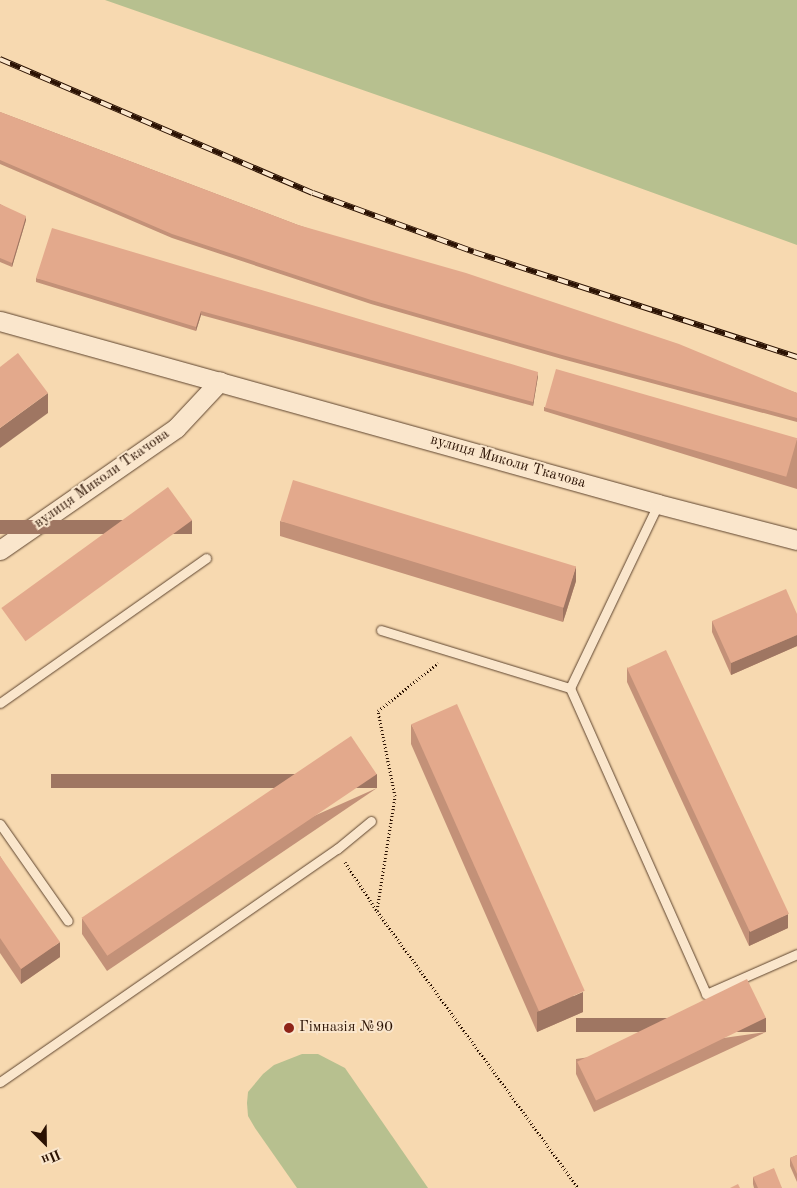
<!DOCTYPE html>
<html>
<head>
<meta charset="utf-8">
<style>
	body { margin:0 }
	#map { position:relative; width:797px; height:1188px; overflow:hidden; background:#f7d9b0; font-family:"Old Standard TT",serif }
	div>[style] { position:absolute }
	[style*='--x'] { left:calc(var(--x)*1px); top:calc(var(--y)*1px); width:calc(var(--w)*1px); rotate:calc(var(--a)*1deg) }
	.green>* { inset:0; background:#b7c08f }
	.path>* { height:3px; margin-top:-1.5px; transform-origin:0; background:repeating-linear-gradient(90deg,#2b1203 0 1px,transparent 0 3.5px) }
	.roads { filter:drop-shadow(0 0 1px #5e442e) drop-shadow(0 0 1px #5e442e) }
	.service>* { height:9px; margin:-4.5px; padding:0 4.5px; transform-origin:4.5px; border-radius:4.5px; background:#fae6cc }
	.minor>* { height:19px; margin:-9.5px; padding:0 9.5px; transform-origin:9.5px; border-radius:9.5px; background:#fae6cc }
	.rail>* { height:5.5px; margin-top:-2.75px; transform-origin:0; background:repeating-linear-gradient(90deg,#fae6cc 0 11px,#2b1203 0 22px); box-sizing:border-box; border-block:1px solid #2b1203 }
	.wall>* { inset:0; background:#c39178 }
	.shaded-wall>* { inset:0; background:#9f7662; transform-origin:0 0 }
	.building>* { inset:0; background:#e3a98c; transform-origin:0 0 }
	.dots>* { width:14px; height:14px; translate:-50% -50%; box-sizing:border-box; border:2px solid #fae6cc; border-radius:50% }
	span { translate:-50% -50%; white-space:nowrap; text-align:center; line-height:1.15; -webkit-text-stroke:4px #fae6cc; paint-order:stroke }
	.street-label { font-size:15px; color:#2b1203 }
	.poi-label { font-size:15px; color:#2b1203 }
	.left { translate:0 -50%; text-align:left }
	.north { position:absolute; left:20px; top:1118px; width:50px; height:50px; -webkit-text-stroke:4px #fae6cc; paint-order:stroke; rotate:157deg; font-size:14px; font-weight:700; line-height:20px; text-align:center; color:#2b1203 }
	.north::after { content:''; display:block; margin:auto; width:18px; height:22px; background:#2b1203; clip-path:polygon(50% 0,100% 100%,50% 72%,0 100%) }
</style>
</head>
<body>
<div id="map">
	<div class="green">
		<div style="clip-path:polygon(105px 0,797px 0,797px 245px,546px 154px)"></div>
		<div style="clip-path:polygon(302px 1054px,318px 1054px,345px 1068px,428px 1188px,297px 1188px,255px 1128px,248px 1116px,247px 1103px,248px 1092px,263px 1074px,274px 1065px)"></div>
	</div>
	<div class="path">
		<div style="--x:345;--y:862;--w:59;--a:56.9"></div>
		<div style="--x:377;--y:911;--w:342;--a:54"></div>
		<div style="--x:377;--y:910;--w:115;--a:-81"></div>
		<div style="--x:395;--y:796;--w:87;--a:-101.3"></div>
		<div style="--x:378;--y:711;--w:77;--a:-38.7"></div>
	</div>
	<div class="roads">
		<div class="service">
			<div style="--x:381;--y:630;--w:198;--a:17.1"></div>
			<div style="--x:570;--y:688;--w:204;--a:-64.4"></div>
			<div style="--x:570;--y:688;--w:335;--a:66"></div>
			<div style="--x:706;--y:994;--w:99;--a:-23.7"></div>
			<div style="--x:0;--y:703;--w:252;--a:-35.1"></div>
			<div style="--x:0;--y:824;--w:118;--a:55"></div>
			<div style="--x:0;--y:1082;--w:410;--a:-34.7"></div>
			<div style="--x:337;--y:849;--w:44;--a:-39.5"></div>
		</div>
		<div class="minor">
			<div style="--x:0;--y:321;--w:683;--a:15.54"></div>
			<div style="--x:658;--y:504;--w:144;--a:14.5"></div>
			<div style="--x:0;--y:550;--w:214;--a:-34.7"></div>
			<div style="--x:176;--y:428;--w:64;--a:-46.9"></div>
		</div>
	</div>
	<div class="rail">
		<div style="--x:0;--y:59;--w:340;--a:23.2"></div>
		<div style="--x:313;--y:193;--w:171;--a:20.1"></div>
		<div style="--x:474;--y:252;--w:340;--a:18"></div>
	</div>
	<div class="wall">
		<div style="clip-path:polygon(0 112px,298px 225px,797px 393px,797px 422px,562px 359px,371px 304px,172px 238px,0 164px)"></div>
		<div style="clip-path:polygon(0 204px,26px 220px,12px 267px,0 262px)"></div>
		<div style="clip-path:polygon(36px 278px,538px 376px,533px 406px,201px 315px,196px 331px,36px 282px)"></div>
		<div style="clip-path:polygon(544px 407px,797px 440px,797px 489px,544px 411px)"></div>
		<div style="clip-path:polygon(280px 521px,576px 581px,563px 622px,280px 536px)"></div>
		<div style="clip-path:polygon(797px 614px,797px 646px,731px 675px,712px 632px,712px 621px)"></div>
		<div style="clip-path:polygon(627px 667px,788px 928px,749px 946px,627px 682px)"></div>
		<div style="clip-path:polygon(411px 724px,583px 1012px,537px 1032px,411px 744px)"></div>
		<div style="clip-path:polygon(377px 788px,107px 971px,82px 934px,82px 919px)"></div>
		<div style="clip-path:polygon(0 856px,60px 957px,21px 984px,0 953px)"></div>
		<div style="clip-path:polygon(766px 1032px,594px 1112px,576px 1074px,576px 1059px)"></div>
		<div style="clip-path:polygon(797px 1155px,797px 1182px,790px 1166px,790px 1158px)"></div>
		<div style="clip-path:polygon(753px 1177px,782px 1188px,754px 1188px,753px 1184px)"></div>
	</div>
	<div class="shaded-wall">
		<div style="clip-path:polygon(26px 216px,26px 220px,12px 267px,12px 263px)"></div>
		<div style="clip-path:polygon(201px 311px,201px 315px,196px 331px,196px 327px)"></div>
		<div style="clip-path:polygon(538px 372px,538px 376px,533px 406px,533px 402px)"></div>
		<div style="clip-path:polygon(48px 393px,48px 413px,0 448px,0 428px)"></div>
		<div style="left:192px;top:520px;width:14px;height:236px;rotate:90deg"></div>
		<div style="clip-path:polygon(576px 566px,576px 581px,563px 622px,563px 607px)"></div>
		<div style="clip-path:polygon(797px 635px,797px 646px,731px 675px,731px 663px)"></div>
		<div style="left:377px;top:774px;width:14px;height:326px;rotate:90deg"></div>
		<div style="clip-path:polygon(788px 914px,788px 928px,749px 946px,749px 931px)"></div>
		<div style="clip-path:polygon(60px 942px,60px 957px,21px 984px,21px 969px)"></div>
		<div style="clip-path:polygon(583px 992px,583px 1012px,537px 1032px,537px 1012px)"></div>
		<div style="left:766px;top:1018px;width:14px;height:190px;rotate:90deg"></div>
	</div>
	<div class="building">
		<div style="clip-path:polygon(0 112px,298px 225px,466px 273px,679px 344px,797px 393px,797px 418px,562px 355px,371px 300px,172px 234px,0 160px)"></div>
		<div style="clip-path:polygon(0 204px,26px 216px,12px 263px,0 258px)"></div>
		<div style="clip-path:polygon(52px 228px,538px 372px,533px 402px,201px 311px,196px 327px,36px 278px)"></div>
		<div style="clip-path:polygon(18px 353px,48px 393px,0 428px,0 367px)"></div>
		<div style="left:556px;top:369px;width:251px;height:40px;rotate:16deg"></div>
		<div style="left:293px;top:480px;width:296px;height:43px;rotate:17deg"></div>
		<div style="left:168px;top:487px;width:41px;height:206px;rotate:54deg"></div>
		<div style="clip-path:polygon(786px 589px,797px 614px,797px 635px,731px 663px,712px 621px)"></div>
		<div style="left:666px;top:650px;width:291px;height:43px;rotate:65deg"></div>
		<div style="left:457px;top:704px;width:314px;height:50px;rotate:66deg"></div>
		<div style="left:351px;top:736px;width:46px;height:325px;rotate:56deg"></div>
		<div style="clip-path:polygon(0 856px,60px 942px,21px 969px,0 938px)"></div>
		<div style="left:747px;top:979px;width:43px;height:189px;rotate:64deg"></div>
		<div style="clip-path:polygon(797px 1155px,797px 1174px,790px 1158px)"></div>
		<div style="clip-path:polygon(774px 1168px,782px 1188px,758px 1188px,753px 1177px)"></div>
		<div style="clip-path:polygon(738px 1184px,740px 1188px,730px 1188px)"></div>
	</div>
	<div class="dots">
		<div style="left:289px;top:1028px;background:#8f2418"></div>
	</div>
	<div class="street-label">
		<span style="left:508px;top:462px;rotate:16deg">вулиця Миколи Ткачова</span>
		<span style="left:102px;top:479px;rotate:-35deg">вулиця Миколи Ткачова</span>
	</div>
	<div class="poi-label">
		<span class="left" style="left:299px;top:1028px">Гімназія №90</span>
	</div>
	<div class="north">Пн</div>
</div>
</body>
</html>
